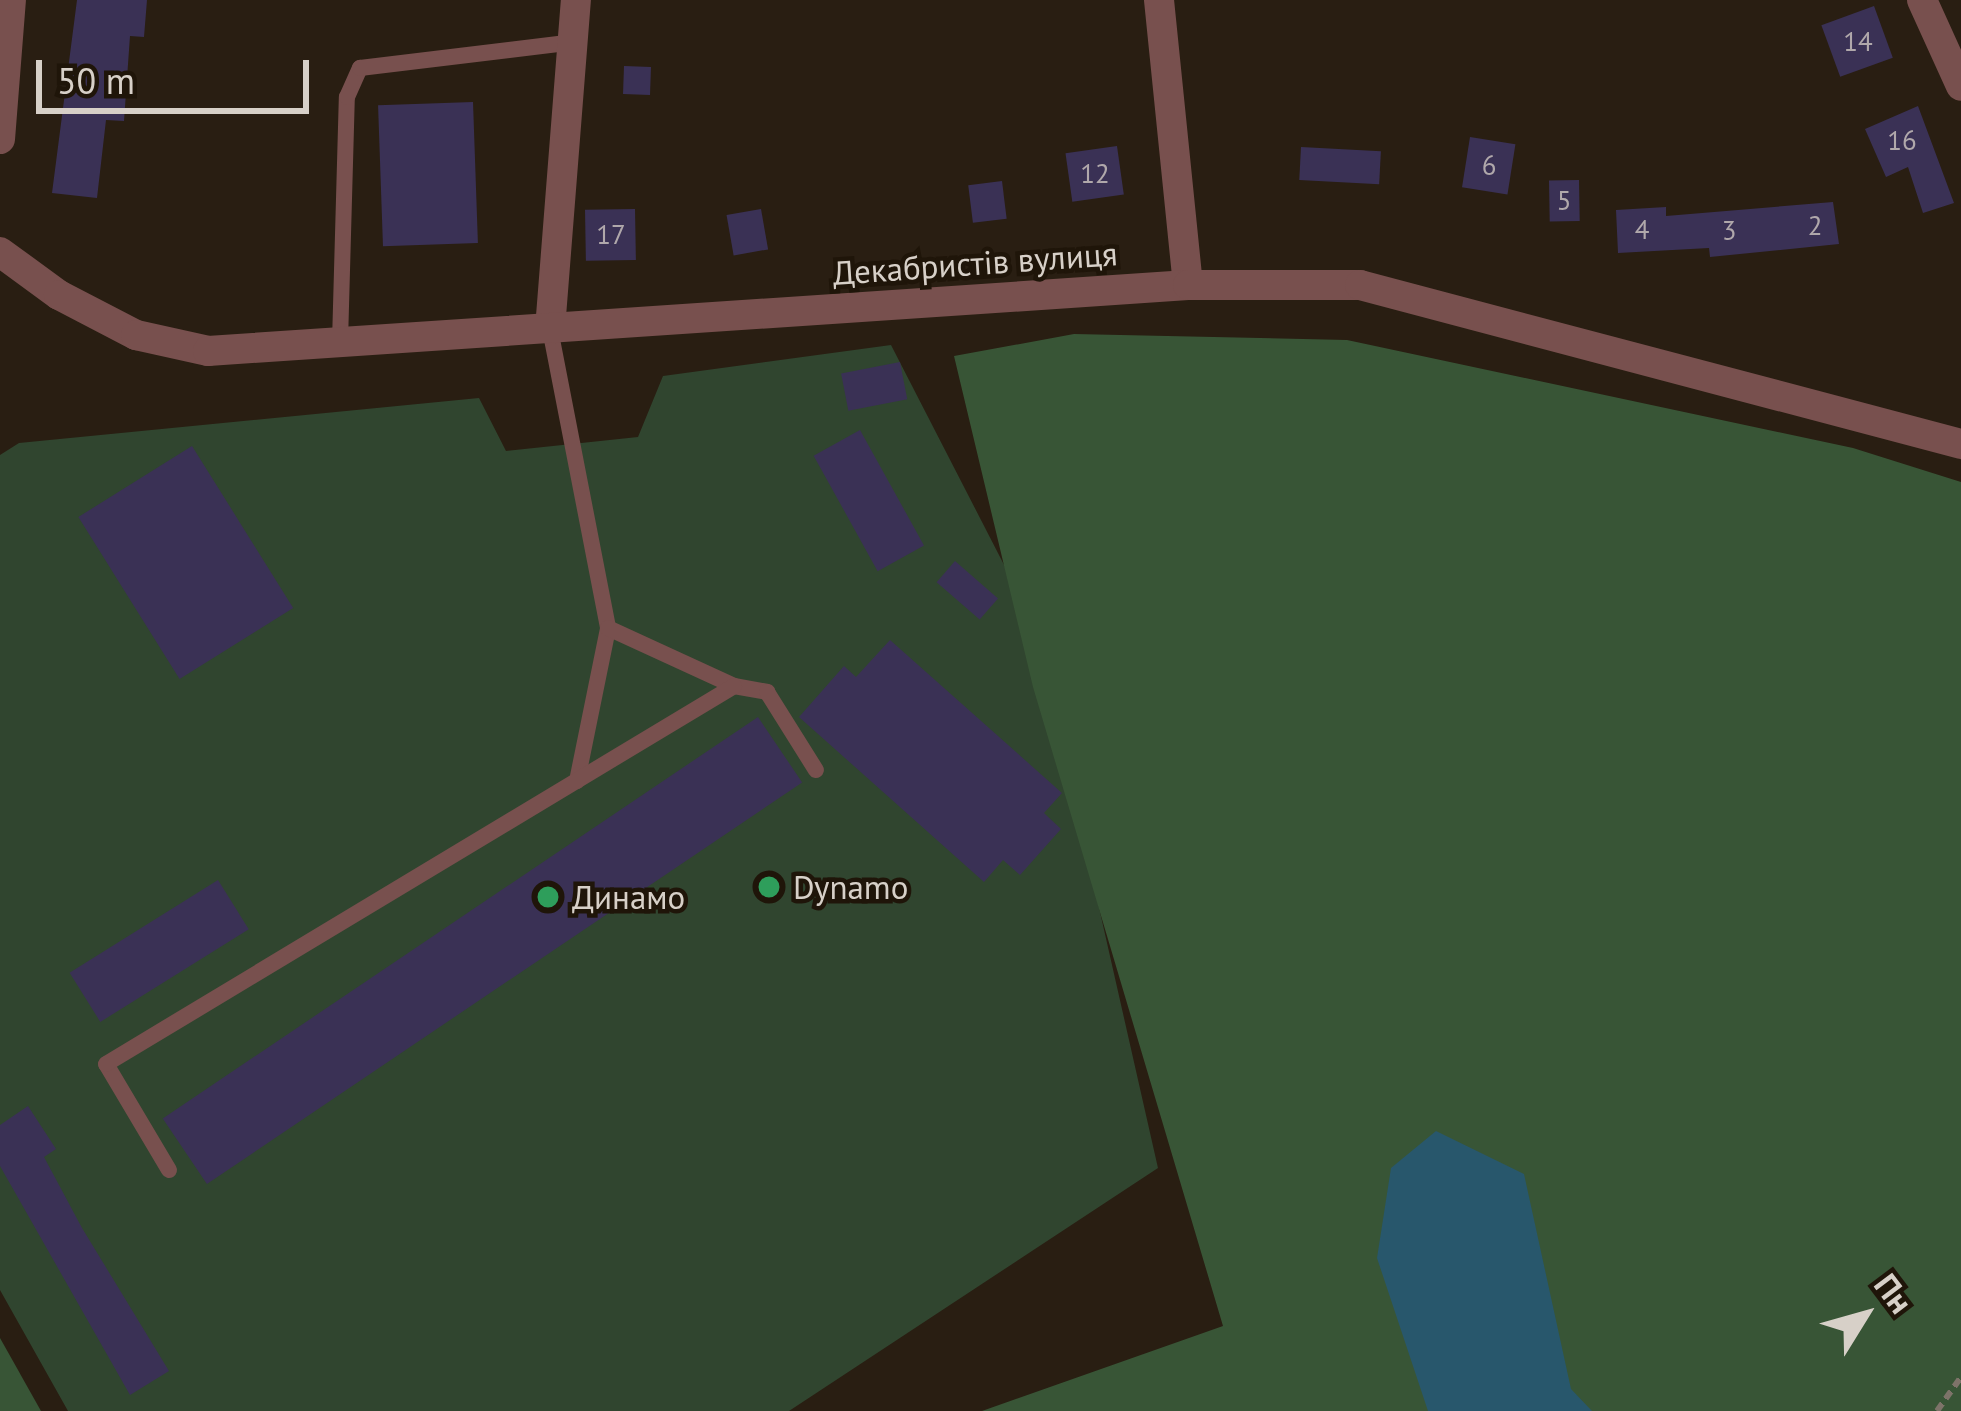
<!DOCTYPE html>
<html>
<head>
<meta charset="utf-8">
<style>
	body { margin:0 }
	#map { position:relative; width:1961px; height:1411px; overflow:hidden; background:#291e12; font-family:"PT Sans",sans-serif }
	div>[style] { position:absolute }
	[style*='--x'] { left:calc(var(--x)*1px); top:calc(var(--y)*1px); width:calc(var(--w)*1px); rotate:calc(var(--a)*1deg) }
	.green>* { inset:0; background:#30452f }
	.forest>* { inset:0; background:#385536 }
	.water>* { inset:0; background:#28576c }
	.building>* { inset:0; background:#3a3155; transform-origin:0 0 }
	.path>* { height:6px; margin-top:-3px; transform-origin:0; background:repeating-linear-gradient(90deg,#7d7369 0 9px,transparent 0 15px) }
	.service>* { height:16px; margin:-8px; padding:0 8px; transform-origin:8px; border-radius:8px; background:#78504e }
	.minor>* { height:30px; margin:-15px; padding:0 15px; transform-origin:15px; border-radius:15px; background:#78504e }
	.tertiary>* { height:30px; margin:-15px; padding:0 15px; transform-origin:15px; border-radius:15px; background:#78504e }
	.dots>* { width:33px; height:33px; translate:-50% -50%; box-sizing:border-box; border:6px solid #1f1509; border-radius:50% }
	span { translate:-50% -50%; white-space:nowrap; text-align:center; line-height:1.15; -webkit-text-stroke:9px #1f1509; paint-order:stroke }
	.number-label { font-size:27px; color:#b0a8ab }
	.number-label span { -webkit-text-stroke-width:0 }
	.street-label { font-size:33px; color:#d7d0c8 }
	.poi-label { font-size:33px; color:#d7d0c8 }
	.left { translate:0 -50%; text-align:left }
	.north { position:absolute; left:1805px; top:1255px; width:120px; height:120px; -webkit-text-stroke:9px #1f1509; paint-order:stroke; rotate:53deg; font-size:33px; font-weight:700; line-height:48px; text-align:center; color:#d7d0c8 }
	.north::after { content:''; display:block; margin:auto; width:42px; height:54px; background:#d7d0c8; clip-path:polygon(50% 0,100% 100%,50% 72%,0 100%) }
	.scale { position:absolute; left:36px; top:60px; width:273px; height:54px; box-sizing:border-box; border:6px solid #d7d0c8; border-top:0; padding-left:15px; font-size:36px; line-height:42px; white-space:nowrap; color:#d7d0c8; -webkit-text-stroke:9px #1f1509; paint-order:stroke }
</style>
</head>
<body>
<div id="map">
	<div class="green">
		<div style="clip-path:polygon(891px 345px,1035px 625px,1158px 1168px,789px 1411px,68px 1411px,0 1290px,0 455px,19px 443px,479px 398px,506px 451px,638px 437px,663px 376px)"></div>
	</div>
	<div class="forest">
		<div style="clip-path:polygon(1074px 334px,1347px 340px,1853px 448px,1961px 482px,1961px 1411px,982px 1411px,1223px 1326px,1033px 687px,954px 356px)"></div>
		<div style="clip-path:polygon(0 1338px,41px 1411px,0 1411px)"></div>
	</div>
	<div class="water">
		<div style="clip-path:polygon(1436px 1131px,1524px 1174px,1571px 1389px,1592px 1411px,1428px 1411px,1377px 1258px,1391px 1168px)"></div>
	</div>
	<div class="building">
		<div style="clip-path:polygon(77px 0,147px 0,144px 37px,130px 36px,124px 121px,106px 120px,97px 198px,52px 193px)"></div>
		<div style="left:1874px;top:6px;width:55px;height:56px;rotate:70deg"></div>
		<div style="left:624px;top:66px;width:27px;height:28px;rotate:2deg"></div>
		<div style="left:473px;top:102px;width:141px;height:95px;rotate:88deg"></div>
		<div style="clip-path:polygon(1918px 106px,1954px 203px,1923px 213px,1908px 167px,1886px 177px,1865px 129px)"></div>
		<div style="left:1470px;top:137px;width:46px;height:51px;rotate:9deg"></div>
		<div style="left:1117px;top:146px;width:49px;height:52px;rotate:82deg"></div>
		<div style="left:1301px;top:147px;width:80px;height:33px;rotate:3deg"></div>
		<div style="left:1579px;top:180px;width:41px;height:30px;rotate:89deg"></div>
		<div style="left:1002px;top:181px;width:38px;height:34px;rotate:83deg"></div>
		<div style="clip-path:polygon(1833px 202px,1839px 244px,1710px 257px,1709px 248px,1618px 253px,1616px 210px,1666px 207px,1666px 216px)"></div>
		<div style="left:635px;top:209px;width:51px;height:50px;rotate:89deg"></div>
		<div style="left:761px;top:209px;width:41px;height:35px;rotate:80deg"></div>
		<div style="left:900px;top:362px;width:38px;height:60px;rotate:79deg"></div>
		<div style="left:860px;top:430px;width:132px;height:53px;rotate:61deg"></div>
		<div style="left:192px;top:446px;width:191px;height:134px;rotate:58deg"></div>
		<div style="left:955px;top:561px;width:57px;height:28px;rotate:41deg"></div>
		<div style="clip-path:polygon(890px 640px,1062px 793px,1044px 813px,1061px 829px,1020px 875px,1003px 860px,984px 882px,799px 717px,844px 666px,856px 677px)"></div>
		<div style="left:758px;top:717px;width:79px;height:718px;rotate:56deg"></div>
		<div style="left:218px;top:880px;width:58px;height:175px;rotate:58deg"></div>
		<div style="clip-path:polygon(28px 1106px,56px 1149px,44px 1157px,82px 1228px,169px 1371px,130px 1395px,0 1166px,0 1125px)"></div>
	</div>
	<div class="path">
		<div style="--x:1937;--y:1411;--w:42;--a:-54.8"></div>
	</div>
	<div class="service">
		<div style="--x:550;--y:329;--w:305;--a:79"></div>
		<div style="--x:340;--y:342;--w:245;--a:-88.4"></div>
		<div style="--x:347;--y:97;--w:32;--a:-66"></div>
		<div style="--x:360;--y:68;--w:216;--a:-6.9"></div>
		<div style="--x:577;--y:781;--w:156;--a:-78.5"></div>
		<div style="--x:608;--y:628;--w:139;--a:24.7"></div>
		<div style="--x:734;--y:686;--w:34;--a:10"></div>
		<div style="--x:767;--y:692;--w:92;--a:57.9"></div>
		<div style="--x:169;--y:1170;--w:123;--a:-120.7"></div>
		<div style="--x:106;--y:1064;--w:733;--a:-31.04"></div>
	</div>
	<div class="minor">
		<div style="--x:1159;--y:0;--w:286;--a:84.2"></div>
		<div style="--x:0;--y:139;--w:139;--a:-85.5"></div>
		<div style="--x:550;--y:329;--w:330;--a:-85.5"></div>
	</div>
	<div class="tertiary">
		<div style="--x:1922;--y:0;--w:94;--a:65.6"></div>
		<div style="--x:0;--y:252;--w:73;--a:36.1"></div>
		<div style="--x:59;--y:295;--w:87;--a:27.5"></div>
		<div style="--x:136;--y:335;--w:74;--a:12.5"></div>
		<div style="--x:208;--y:351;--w:982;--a:-3.85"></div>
		<div style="--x:1188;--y:285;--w:172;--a:0"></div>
		<div style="--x:1360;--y:285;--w:622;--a:14.82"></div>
	</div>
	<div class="dots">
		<div style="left:769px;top:887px;background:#2e9e5b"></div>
		<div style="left:548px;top:897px;background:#2e9e5b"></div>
	</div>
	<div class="number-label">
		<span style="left:1858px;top:42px">14</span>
		<span style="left:1902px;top:141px">16</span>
		<span style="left:1489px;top:166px">6</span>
		<span style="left:1095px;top:174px">12</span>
		<span style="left:1564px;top:201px">5</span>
		<span style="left:1815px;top:226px">2</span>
		<span style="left:1642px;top:230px">4</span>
		<span style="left:1729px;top:231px">3</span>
		<span style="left:611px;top:235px">17</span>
	</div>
	<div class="street-label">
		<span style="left:975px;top:263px;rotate:-4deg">Декабристів вулиця</span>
	</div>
	<div class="poi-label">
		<span class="left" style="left:793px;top:887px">Dynamo</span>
		<span class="left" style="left:572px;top:897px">Динамо</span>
	</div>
	<div class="north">Пн</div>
	<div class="scale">50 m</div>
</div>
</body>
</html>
